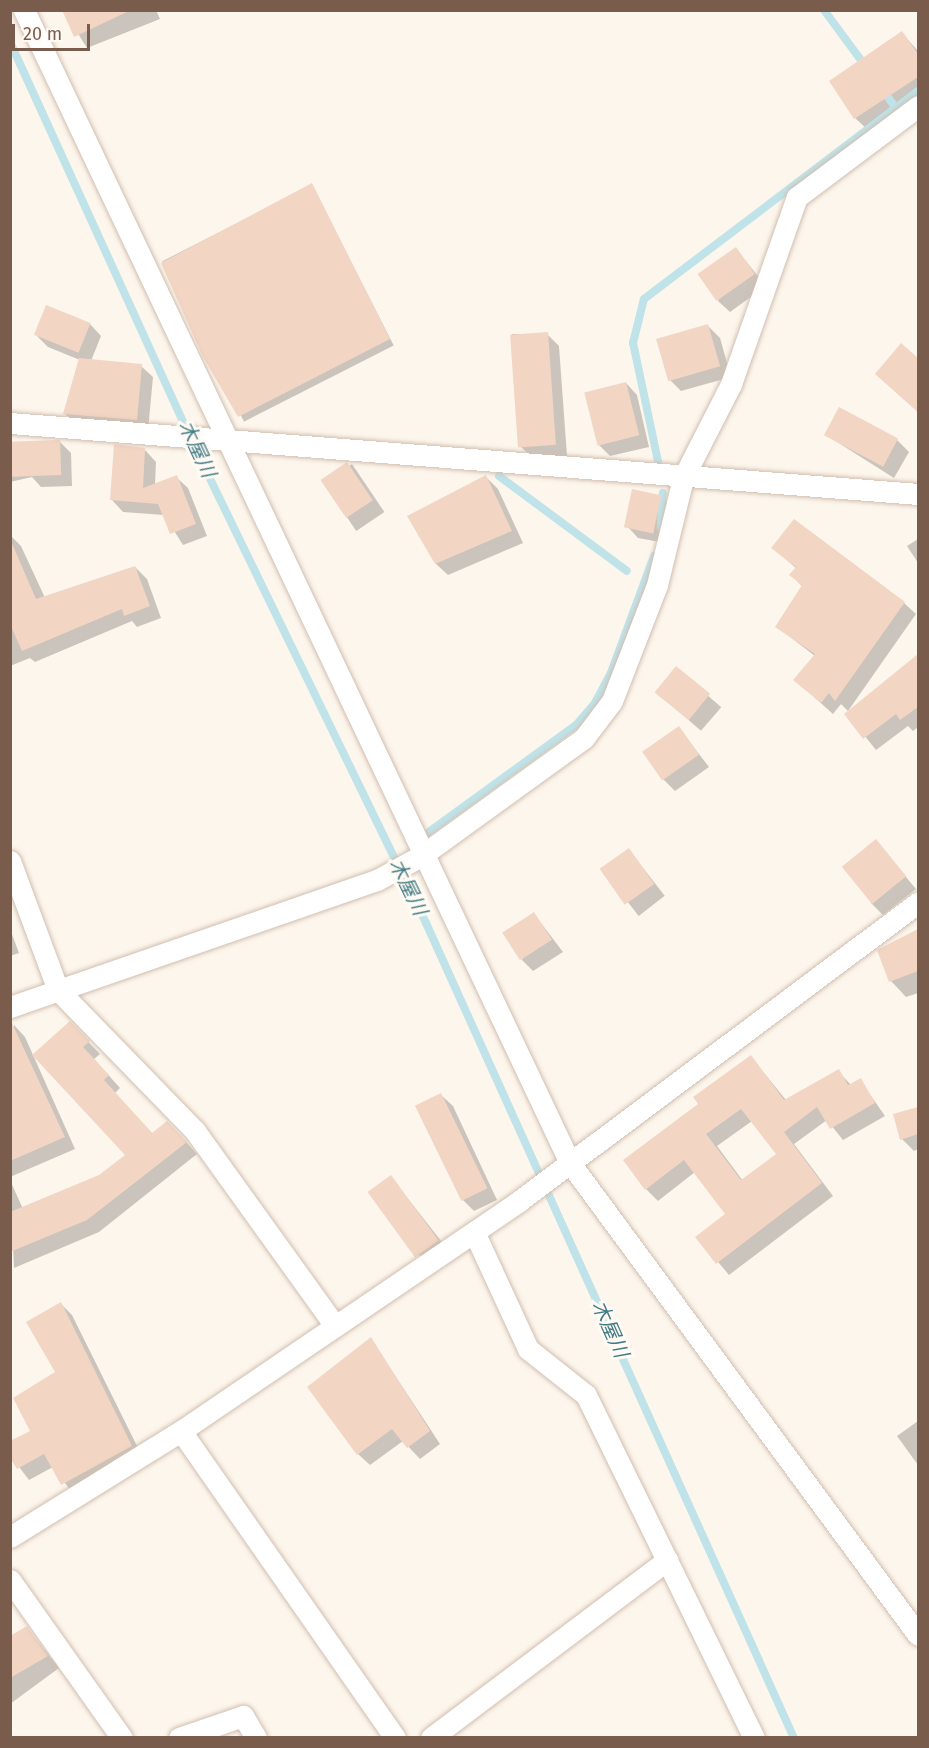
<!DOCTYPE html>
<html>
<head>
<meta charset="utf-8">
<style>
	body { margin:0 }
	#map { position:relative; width:929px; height:1748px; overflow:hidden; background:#fdf6ec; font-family:"Fira Sans","Noto Sans JP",sans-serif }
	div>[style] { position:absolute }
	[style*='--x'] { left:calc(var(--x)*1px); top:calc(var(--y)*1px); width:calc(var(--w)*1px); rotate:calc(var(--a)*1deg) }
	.shadow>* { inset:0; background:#0003; transform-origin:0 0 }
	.stream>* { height:8px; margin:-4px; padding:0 4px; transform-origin:4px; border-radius:4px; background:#bfe3e8 }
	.building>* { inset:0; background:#f3d5c3; transform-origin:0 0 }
	.roads { filter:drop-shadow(0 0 2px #d1beb0) drop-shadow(0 0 2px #d1beb0) }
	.minor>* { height:21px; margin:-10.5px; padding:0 10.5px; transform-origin:10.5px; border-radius:10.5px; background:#fff }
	span { translate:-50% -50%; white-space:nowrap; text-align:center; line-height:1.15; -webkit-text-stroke:6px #fffaf3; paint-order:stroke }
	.water-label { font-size:20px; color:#437c86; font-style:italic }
	.frame { position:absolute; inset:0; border:12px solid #7a5c4d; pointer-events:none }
	.scale { position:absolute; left:12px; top:24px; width:78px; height:27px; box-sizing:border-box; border:3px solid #7a5c4d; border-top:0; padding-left:8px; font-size:18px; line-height:21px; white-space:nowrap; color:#7a5c4d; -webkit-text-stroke:4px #fffaf3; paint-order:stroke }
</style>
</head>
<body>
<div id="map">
	<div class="shadow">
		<div style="clip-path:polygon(63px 10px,156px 10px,160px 19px,87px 48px)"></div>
		<div style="clip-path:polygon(902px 33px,918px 51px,918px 96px,867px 129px,855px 118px)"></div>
		<div style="left:312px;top:185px;width:180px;height:168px;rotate:63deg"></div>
		<div style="clip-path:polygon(736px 249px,766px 286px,730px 312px,718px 301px)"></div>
		<div style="clip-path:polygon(47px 307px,90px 324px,101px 336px,91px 361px,141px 366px,153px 377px,148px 431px,77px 425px,65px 414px,80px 360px,48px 347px,36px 335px)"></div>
		<div style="clip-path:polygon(708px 326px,720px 338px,731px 377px,681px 391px,669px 379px)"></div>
		<div style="clip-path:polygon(512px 334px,547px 334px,559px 346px,567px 456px,533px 458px,521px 447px)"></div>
		<div style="clip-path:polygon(901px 345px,918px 359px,918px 412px,888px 385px)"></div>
		<div style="clip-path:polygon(626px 383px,637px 395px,649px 447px,610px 456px,598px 444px)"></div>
		<div style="clip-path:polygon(826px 435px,897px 440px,909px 452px,894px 478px)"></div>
		<div style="clip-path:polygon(59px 441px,71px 453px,72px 486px,41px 487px,32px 477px,10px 482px,10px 443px)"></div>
		<div style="clip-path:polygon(145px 450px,156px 462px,155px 485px,176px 477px,188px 488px,207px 536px,183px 545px,164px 515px,123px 512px,112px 500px)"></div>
		<div style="left:352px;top:464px;width:58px;height:34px;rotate:56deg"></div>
		<div style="clip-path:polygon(486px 477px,498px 489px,523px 543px,448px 575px,436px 564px)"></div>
		<div style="clip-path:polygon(660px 496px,672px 508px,665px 543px,638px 538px,627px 526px)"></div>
		<div style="clip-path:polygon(10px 535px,21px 546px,46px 600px,135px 567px,147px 579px,161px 618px,137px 627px,132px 621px,35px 662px,30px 658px,10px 666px)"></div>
		<div style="clip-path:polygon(918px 539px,918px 563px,907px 546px)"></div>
		<div style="clip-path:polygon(773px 548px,904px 603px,916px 614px,848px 711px,841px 704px,833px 714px,795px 680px,815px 656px,777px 627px,803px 587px,791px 575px,797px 569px)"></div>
		<div style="clip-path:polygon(918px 656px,918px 727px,913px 731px,908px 726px,876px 750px,847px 714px)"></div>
		<div style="left:676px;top:668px;width:60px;height:31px;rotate:41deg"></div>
		<div style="clip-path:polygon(679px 728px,709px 767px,675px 791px,663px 779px)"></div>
		<div style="clip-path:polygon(876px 841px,916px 889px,883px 915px,871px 903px)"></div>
		<div style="left:629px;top:850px;width:58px;height:33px;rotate:52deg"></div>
		<div style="clip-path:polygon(534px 914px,563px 952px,533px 971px,522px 960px)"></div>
		<div style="clip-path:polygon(10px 929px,19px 953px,10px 956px)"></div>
		<div style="clip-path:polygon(918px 932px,918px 993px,906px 997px,891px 981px,878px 951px)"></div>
		<div style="clip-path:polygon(70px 1023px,100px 1054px,94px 1059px,120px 1088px,115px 1093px,153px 1134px,179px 1134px,197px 1154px,99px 1232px,14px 1268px,10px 1180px,23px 1209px,100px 1176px,127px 1155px)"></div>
		<div style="clip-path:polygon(14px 1025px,25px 1037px,75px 1149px,10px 1177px)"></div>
		<div style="clip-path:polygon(evenodd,751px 1057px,786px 1100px,838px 1071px,851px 1085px,860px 1080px,885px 1116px,843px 1140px,827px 1120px,794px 1144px,833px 1196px,729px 1275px,697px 1237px,727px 1214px,695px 1172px,658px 1201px,646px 1189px,700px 1104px,751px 1057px,752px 1121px,778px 1154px,743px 1181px,717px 1146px,752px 1121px)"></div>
		<div style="clip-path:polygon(441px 1095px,453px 1106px,497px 1200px,474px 1211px,462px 1199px,417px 1106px)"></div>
		<div style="clip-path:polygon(918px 1109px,918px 1149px,914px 1151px,902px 1139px,895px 1115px)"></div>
		<div style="left:391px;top:1177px;width:95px;height:26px;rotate:52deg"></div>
		<div style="clip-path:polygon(61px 1304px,72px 1315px,143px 1458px,74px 1495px,53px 1467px,29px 1480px,10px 1455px,32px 1431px,57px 1373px)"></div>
		<div style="clip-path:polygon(371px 1339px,440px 1444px,420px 1459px,403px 1441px,370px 1465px,358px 1454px)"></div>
		<div style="clip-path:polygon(918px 1421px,918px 1465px,897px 1436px)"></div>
		<div style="clip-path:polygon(27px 1628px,59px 1668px,10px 1704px,10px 1642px)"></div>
	</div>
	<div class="stream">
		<div style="--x:824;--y:10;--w:71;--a:53.6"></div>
		<div style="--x:10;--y:42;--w:451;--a:65.5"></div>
		<div style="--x:197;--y:452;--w:524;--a:64.07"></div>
		<div style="--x:426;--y:923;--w:894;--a:65.7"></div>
		<div style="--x:882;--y:89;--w:24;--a:54"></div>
		<div style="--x:659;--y:466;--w:126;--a:-101.9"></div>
		<div style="--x:633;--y:343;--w:45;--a:-76"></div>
		<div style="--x:644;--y:299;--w:344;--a:-37.2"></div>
		<div style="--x:499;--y:476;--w:159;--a:36.6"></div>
		<div style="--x:661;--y:527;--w:34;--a:-87"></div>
		<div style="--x:426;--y:834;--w:185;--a:-36"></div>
		<div style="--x:576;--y:725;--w:29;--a:-49"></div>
		<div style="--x:595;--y:703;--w:34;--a:-62"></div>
		<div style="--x:611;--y:673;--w:125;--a:-69.8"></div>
	</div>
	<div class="building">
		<div style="clip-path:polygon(62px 10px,131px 10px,74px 37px)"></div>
		<div style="clip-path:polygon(902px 31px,918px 54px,918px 77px,854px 119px,829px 81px)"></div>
		<div style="clip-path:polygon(312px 183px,390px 339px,238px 417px,203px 357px,161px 263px)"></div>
		<div style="left:736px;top:247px;width:33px;height:47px;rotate:55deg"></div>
		<div style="left:46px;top:305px;width:48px;height:32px;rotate:22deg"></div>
		<div style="left:708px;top:324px;width:44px;height:54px;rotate:74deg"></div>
		<div style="left:548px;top:332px;width:113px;height:38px;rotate:86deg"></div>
		<div style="clip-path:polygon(901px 343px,918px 358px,918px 412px,875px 374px)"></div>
		<div style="clip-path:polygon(79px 358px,142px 364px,137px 420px,63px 414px)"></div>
		<div style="left:626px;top:382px;width:55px;height:43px;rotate:76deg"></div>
		<div style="left:839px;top:407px;width:67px;height:32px;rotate:28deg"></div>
		<div style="left:60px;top:440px;width:35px;height:50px;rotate:88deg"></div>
		<div style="clip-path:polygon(114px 444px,145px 448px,143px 488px,177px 475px,196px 524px,170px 534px,158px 504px,110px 500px)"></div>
		<div style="left:347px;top:462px;width:46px;height:32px;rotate:56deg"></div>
		<div style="clip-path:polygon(486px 475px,512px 531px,435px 564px,407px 516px)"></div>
		<div style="left:632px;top:489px;width:30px;height:39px;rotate:12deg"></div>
		<div style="clip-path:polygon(794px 519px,905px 602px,835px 701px,829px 693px,821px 703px,793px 680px,815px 654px,775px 627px,802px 585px,789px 575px,796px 567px,771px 548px)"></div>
		<div style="clip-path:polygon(10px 539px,36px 599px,135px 566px,150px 606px,124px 616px,122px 609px,22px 651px,10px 624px)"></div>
		<div style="clip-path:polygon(918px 654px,918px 707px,900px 720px,896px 714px,863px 739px,844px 714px)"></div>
		<div style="left:676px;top:666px;width:44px;height:34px;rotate:39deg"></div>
		<div style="left:679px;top:726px;width:35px;height:45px;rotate:55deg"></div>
		<div style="left:876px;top:839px;width:48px;height:44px;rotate:51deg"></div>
		<div style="left:629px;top:848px;width:44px;height:36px;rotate:55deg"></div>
		<div style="left:534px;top:912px;width:33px;height:38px;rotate:57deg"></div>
		<div style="clip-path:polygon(918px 929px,918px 971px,889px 982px,877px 950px)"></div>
		<div style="clip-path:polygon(10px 1019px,65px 1137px,10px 1161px)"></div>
		<div style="clip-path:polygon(70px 1021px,90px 1041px,83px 1047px,109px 1075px,104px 1080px,152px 1133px,167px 1121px,187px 1142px,87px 1220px,10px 1252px,10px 1212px,99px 1175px,125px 1155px,32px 1055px)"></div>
		<div style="clip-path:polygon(evenodd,751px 1055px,784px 1100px,839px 1069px,848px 1085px,861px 1078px,875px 1103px,830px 1129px,817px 1107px,784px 1132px,822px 1183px,716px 1264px,695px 1237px,725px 1214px,684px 1160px,645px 1190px,623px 1160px,698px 1104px,693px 1097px,751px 1055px,741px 1109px,776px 1154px,741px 1180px,706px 1134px,741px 1109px)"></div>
		<div style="left:441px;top:1093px;width:106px;height:29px;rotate:64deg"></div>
		<div style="clip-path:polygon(918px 1107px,918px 1134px,900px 1140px,893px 1114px)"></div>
		<div style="left:391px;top:1175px;width:81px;height:29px;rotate:54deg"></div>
		<div style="clip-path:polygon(61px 1302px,132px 1446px,61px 1485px,44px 1454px,17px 1469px,10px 1458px,10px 1441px,30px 1431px,13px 1398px,55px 1372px,26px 1322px)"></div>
		<div style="clip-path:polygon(371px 1337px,430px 1431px,407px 1448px,392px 1429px,357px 1455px,307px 1387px)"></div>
		<div style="clip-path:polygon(27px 1626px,48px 1656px,10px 1678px,10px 1636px)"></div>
	</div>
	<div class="roads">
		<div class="minor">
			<div style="--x:24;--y:10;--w:1276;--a:64.66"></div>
			<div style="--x:570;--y:1163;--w:586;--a:53.6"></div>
			<div style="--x:10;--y:423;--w:911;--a:4.47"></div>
			<div style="--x:10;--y:861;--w:138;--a:69.6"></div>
			<div style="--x:58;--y:990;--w:197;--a:45.8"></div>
			<div style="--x:195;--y:1131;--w:240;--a:54.3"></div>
			<div style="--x:10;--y:1007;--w:388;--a:-19.1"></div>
			<div style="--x:377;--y:880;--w:50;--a:-28.6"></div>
			<div style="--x:421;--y:856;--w:201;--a:-35.9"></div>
			<div style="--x:584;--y:738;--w:46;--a:-52.9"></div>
			<div style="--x:612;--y:701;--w:124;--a:-68.8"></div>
			<div style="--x:657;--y:585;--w:110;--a:-76.3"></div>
			<div style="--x:683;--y:478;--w:106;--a:-62.9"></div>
			<div style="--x:731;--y:384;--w:198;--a:-70.6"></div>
			<div style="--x:797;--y:197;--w:151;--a:-36.9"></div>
			<div style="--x:474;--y:1232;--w:129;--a:65.2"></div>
			<div style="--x:528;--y:1349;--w:74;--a:38.4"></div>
			<div style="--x:586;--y:1395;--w:382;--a:63.9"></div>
			<div style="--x:181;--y:1431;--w:374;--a:55.1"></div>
			<div style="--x:10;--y:1537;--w:201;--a:-31.8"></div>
			<div style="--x:181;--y:1431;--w:409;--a:-34.2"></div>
			<div style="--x:519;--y:1201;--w:498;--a:-36.8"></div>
			<div style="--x:10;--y:1580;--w:194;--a:54.7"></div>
			<div style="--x:179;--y:1738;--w:68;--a:-19"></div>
			<div style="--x:243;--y:1716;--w:26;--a:59"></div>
			<div style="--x:431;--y:1738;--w:296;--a:-37"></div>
		</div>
	</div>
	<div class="water-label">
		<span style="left:197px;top:449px;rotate:65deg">木屋川</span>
		<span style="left:408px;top:887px;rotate:64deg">木屋川</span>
		<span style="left:610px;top:1329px;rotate:66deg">木屋川</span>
	</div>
	<div class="frame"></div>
	<div class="scale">20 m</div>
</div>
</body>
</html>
